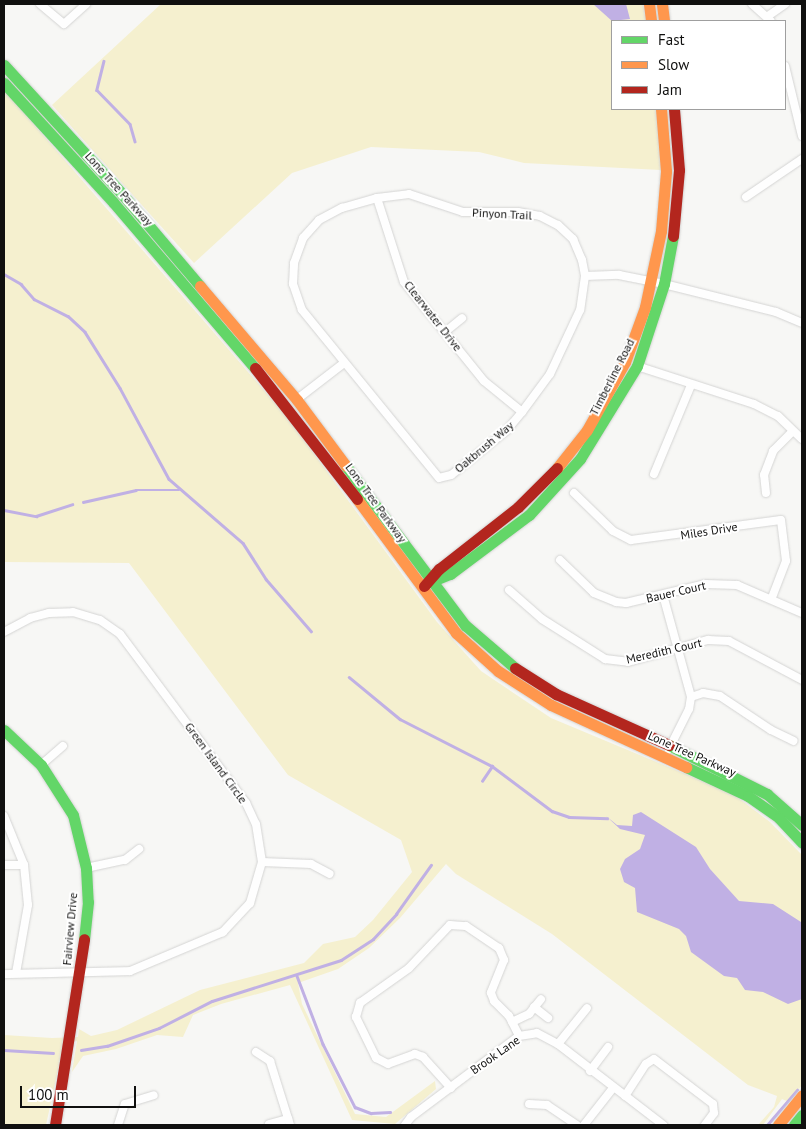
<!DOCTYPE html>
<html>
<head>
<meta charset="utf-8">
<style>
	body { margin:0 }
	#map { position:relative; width:806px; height:1129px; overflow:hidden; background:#f7f7f5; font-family:"PT Sans",sans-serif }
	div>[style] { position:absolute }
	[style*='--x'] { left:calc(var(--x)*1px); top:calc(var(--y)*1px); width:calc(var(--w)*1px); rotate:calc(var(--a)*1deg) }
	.green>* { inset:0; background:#f5f0cf }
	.water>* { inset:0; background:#c0b0e4 }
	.stream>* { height:2.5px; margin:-1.25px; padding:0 1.25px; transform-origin:1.25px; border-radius:1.25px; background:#c0b0e4 }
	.roads { filter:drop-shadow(0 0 1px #d4d4d3) drop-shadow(0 0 1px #d4d4d3) }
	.street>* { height:8px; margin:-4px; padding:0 4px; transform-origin:4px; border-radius:4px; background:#fefefe }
	.fast>* { height:11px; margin:-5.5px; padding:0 5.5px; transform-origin:5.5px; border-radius:5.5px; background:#63d668 }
	.slow>* { height:11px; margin:-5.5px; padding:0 5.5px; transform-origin:5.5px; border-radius:5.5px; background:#ff974d }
	.jam>* { height:11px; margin:-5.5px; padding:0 5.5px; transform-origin:5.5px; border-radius:5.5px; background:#b3261e }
	span { translate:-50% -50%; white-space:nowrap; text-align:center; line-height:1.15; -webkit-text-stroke:4px #fff; paint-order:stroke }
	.street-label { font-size:12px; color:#10100f }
	.frame { position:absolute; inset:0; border:5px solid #10100f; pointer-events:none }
	.legend { position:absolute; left:611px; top:20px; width:175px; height:90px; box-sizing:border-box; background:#fff; border:1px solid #9f9f9f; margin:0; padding:6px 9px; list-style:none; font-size:15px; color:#10100f }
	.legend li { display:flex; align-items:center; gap:10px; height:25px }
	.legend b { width:25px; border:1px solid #9f9f9f }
	.scale { position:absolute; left:20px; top:1086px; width:116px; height:22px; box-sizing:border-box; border:2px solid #10100f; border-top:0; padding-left:6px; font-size:15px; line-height:18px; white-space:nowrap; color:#10100f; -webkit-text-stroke:4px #fff; paint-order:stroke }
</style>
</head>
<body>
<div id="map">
	<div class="green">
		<div style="clip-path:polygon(161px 4px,643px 4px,646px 21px,612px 21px,612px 109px,656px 109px,661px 170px,524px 163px,479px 152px,371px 147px,292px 173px,194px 263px,52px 105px)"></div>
		<div style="clip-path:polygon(4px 90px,287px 417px,437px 622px,481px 671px,551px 718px,733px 794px,770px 822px,802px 855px,802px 1085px,789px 1102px,782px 1099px,763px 1125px,758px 1125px,774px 1107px,777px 1096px,748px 1085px,552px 934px,456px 874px,446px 864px,400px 918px,369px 948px,338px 969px,298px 983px,302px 1004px,355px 1114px,386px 1117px,435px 1081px,436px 1089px,395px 1124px,352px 1120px,290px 985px,221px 1004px,193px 1015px,183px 1037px,157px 1035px,116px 1049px,83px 1056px,72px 1072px,77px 1041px,64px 1042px,46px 1125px,4px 1125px,4px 1035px,52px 1038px,78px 1037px,79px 1029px,91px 1036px,117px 1030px,200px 990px,304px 963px,323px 944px,355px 937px,373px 920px,412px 872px,401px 840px,288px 775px,129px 563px,4px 562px)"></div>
	</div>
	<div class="water">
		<div style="clip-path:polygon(593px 4px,626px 4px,630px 19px,612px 21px)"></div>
		<div style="clip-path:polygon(641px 812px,696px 847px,710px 869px,739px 901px,773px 904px,801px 922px,802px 999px,788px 1004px,763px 992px,745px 990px,737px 978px,724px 976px,691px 952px,686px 936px,679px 929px,637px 912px,635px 888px,624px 882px,620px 869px,625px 859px,640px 849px,645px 835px,620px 829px,606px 816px,617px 825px,632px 826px,633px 815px)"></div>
	</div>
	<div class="stream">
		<div style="--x:104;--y:61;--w:30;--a:104"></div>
		<div style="--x:97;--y:90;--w:47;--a:45.9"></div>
		<div style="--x:130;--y:124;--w:18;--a:74"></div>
		<div style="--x:4;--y:274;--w:20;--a:30"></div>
		<div style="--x:21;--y:284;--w:20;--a:49"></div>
		<div style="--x:34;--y:299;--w:38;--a:27"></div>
		<div style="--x:68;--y:316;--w:23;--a:43"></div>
		<div style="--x:85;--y:332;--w:66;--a:58"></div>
		<div style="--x:120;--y:388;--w:103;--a:61.7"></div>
		<div style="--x:169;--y:479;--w:98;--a:40.9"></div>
		<div style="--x:243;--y:543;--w:43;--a:57.4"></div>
		<div style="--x:266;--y:579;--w:69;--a:49.1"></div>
		<div style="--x:83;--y:502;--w:54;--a:-12.8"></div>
		<div style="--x:136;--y:490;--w:43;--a:0"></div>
		<div style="--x:4;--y:510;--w:33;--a:11"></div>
		<div style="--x:36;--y:516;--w:38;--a:-18"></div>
		<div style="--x:349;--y:677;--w:66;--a:39.5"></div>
		<div style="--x:400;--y:719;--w:103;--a:27.1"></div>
		<div style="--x:492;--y:766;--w:75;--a:36.9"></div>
		<div style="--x:552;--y:811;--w:18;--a:19"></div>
		<div style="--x:569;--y:817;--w:38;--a:2"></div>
		<div style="--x:482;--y:781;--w:18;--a:-56"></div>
		<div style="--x:297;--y:976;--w:73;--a:69.1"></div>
		<div style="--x:323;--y:1044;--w:71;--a:63.1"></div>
		<div style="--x:355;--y:1107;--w:17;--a:21"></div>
		<div style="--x:371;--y:1113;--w:19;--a:-3"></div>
		<div style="--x:4;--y:1050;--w:49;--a:3.5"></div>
		<div style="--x:81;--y:1050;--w:26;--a:-9"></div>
		<div style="--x:107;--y:1046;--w:55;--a:-19.1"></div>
		<div style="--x:159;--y:1028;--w:59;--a:-27"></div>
		<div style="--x:212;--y:1001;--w:135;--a:-17.6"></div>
		<div style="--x:341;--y:960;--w:38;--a:-33"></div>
		<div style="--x:373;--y:939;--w:34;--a:-47"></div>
		<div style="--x:396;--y:914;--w:60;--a:-54.5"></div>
		<div style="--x:767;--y:1125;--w:46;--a:-49.4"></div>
	</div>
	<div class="roads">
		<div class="street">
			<div style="--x:40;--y:4;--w:31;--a:40"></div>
			<div style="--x:64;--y:24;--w:30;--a:-42"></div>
			<div style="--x:752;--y:4;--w:25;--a:42"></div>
			<div style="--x:768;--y:16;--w:21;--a:-35"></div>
			<div style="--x:785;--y:66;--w:72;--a:76.3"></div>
			<div style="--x:409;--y:194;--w:57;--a:18.4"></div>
			<div style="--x:463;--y:212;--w:55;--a:0"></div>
			<div style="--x:518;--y:212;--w:22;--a:10"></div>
			<div style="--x:540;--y:216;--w:20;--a:27"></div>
			<div style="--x:558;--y:225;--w:21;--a:43"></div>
			<div style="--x:573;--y:239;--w:23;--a:67"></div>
			<div style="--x:582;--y:260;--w:16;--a:79"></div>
			<div style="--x:585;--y:276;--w:34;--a:98"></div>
			<div style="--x:580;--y:310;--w:71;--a:115.1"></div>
			<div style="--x:550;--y:374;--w:47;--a:126.4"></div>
			<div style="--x:522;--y:412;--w:25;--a:130"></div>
			<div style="--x:506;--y:431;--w:70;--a:141.3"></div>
			<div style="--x:451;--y:475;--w:12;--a:166"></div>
			<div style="--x:439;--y:478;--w:217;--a:-129.2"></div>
			<div style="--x:302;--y:310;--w:28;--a:-109"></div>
			<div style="--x:293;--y:284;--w:21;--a:-87"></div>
			<div style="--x:294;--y:263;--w:27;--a:-70"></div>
			<div style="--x:303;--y:238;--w:24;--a:-48"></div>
			<div style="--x:319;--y:220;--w:26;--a:-28"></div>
			<div style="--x:342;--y:208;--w:36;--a:-16"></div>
			<div style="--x:377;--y:198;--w:32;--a:-7"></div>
			<div style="--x:746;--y:197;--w:68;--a:-34.2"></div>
			<div style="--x:377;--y:198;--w:88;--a:72.2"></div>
			<div style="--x:404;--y:282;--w:127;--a:51.1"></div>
			<div style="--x:484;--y:381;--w:49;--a:39.2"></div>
			<div style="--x:585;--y:276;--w:34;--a:-2"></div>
			<div style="--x:619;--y:275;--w:46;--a:11.3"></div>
			<div style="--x:664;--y:284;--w:115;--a:14"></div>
			<div style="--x:776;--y:312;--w:28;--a:23"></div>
			<div style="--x:445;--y:332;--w:22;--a:-39"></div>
			<div style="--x:637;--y:366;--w:123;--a:18"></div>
			<div style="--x:754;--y:404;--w:27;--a:27"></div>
			<div style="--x:778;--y:416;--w:33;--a:44"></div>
			<div style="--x:296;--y:400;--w:61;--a:-37.6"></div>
			<div style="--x:654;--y:474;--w:96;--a:-67.4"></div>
			<div style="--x:574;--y:493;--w:54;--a:44.3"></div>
			<div style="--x:613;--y:531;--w:20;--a:27"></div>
			<div style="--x:631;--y:540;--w:151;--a:-7.6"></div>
			<div style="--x:781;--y:520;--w:41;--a:83"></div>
			<div style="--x:786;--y:561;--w:39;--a:111"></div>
			<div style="--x:766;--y:493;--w:18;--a:-96"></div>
			<div style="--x:764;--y:475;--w:26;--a:-69"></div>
			<div style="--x:773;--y:451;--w:28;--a:-45"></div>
			<div style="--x:560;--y:560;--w:47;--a:44.1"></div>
			<div style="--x:594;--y:593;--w:24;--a:22"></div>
			<div style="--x:616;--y:602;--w:10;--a:6"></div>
			<div style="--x:626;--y:603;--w:82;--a:-13.4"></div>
			<div style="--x:706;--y:584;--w:31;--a:2"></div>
			<div style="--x:737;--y:585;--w:71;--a:23.3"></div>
			<div style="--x:509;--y:590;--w:44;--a:41.3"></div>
			<div style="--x:542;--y:619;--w:75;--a:32.4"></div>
			<div style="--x:605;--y:659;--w:23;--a:7"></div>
			<div style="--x:628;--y:662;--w:83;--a:-15.4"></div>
			<div style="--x:708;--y:640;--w:21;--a:3"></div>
			<div style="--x:729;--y:641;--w:83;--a:28.1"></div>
			<div style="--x:663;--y:595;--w:106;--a:74.6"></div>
			<div style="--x:691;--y:697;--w:12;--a:99"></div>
			<div style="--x:689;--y:709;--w:45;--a:116.6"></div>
			<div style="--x:4;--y:632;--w:30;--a:-28"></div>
			<div style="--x:30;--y:618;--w:20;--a:-15"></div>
			<div style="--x:49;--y:613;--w:24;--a:-2"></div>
			<div style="--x:73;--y:612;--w:28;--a:17"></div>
			<div style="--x:100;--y:620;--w:24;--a:35"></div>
			<div style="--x:120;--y:634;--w:211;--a:53.3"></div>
			<div style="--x:246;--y:803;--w:23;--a:65"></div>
			<div style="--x:256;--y:824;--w:38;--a:81"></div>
			<div style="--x:262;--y:862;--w:43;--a:106.3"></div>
			<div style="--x:250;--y:903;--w:40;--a:133"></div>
			<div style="--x:223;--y:932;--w:101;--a:157.2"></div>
			<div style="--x:130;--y:971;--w:126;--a:178.6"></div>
			<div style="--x:691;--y:697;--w:13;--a:-18"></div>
			<div style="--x:703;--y:693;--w:17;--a:10"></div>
			<div style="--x:720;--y:696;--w:61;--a:33.7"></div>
			<div style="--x:771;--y:730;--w:25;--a:26"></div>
			<div style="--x:41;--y:765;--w:29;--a:-41"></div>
			<div style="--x:4;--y:816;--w:53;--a:67.8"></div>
			<div style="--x:24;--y:865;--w:40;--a:84.3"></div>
			<div style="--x:28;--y:905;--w:69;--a:100"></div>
			<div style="--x:262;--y:862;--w:49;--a:2.3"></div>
			<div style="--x:311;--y:864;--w:21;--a:28"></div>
			<div style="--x:4;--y:865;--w:20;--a:0"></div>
			<div style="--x:86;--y:868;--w:40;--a:-12"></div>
			<div style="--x:125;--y:860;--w:18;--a:-38"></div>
			<div style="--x:534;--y:1007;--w:18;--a:38"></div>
			<div style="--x:512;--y:1022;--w:19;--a:-25"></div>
			<div style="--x:529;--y:1014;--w:19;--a:-51"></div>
			<div style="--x:558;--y:1044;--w:46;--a:-51.1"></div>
			<div style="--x:256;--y:1052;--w:17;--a:33"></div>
			<div style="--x:270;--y:1061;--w:67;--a:72.6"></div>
			<div style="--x:590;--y:1071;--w:30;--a:-53"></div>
			<div style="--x:451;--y:1088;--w:42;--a:-132.1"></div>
			<div style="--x:423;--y:1057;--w:9;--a:-159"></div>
			<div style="--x:415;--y:1054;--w:29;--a:160"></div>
			<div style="--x:388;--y:1064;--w:13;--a:-153"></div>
			<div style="--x:376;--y:1058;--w:46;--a:-116"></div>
			<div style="--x:356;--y:1017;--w:15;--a:-74"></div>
			<div style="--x:360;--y:1003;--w:60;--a:-35.5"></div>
			<div style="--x:409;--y:968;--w:59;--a:-46.4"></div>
			<div style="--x:450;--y:925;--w:16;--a:4"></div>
			<div style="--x:466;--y:926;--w:40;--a:34"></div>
			<div style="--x:499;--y:948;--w:13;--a:67"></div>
			<div style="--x:504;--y:960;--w:35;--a:112"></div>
			<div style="--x:491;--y:993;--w:9;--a:69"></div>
			<div style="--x:494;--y:1001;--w:21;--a:45"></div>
			<div style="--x:509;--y:1016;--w:22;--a:63"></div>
			<div style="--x:625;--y:1096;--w:38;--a:-57"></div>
			<div style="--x:646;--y:1064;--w:9;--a:-32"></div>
			<div style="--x:654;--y:1059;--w:74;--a:37.3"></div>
			<div style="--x:713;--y:1104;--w:9;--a:84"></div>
			<div style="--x:714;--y:1113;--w:15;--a:127"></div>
			<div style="--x:529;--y:1104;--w:18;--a:3"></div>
			<div style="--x:547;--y:1105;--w:36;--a:34"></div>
			<div style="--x:269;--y:1124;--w:20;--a:-15"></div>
			<div style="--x:118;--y:1125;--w:22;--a:-72"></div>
			<div style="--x:125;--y:1104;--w:30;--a:-17"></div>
			<div style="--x:405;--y:1125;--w:10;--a:-53"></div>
			<div style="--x:411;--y:1117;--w:135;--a:-36.9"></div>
			<div style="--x:519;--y:1036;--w:18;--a:-9"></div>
			<div style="--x:537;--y:1033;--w:24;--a:28"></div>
			<div style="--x:558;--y:1044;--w:133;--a:37.6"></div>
			<div style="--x:584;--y:1125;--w:47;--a:-51.9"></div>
		</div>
		<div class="fast">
			<div style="--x:4;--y:65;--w:175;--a:47.5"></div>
			<div style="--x:122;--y:194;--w:121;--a:49.7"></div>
			<div style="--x:4;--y:83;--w:161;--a:47.5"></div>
			<div style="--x:113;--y:202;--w:218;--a:49.5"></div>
			<div style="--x:346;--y:466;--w:199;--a:53.2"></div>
			<div style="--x:465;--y:625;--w:66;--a:40.7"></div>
			<div style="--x:430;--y:582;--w:22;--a:-22"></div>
			<div style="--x:450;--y:574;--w:99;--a:-36.8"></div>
			<div style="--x:529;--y:515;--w:76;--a:-47.7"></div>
			<div style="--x:580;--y:459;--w:109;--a:-58.5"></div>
			<div style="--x:637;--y:366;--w:86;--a:-71.8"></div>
			<div style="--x:664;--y:284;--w:49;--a:-79.4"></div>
			<div style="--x:4;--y:730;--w:51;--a:43.4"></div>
			<div style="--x:41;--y:765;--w:59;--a:57.4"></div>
			<div style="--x:73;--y:815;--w:55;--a:76.2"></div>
			<div style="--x:86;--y:868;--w:34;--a:87"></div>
			<div style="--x:88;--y:902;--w:37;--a:96"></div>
			<div style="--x:669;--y:745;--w:110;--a:26.6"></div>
			<div style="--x:767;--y:794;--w:47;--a:41.5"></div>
			<div style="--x:686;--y:767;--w:68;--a:25.1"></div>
			<div style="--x:748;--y:796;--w:38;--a:35"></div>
			<div style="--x:779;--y:818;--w:34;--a:47"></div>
			<div style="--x:794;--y:1125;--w:13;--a:-51"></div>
		</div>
		<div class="slow">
			<div style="--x:649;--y:4;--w:17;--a:83"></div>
			<div style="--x:662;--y:4;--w:17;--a:83"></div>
			<div style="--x:200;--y:286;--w:150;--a:49.6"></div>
			<div style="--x:297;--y:400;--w:82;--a:53.4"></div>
			<div style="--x:557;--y:468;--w:48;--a:-51.7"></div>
			<div style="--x:587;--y:430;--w:78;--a:-60.8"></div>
			<div style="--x:625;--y:362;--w:59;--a:-70"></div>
			<div style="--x:645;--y:307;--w:78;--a:-78.1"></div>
			<div style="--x:661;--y:231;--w:60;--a:-85.2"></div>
			<div style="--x:666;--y:171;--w:62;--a:-94.6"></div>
			<div style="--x:357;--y:499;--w:167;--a:53.5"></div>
			<div style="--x:456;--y:633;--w:57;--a:42.1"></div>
			<div style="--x:498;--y:671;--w:63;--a:32.7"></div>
			<div style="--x:551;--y:705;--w:149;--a:24.7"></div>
			<div style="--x:778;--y:1125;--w:38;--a:-51"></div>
		</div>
		<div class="jam">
			<div style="--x:673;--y:236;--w:66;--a:-84.8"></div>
			<div style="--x:679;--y:170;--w:61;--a:-94.7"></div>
			<div style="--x:255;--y:368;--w:166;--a:52.1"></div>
			<div style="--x:424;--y:586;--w:23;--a:-49"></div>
			<div style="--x:439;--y:569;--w:100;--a:-38.1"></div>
			<div style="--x:518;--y:507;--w:55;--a:-45"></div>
			<div style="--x:515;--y:668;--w:49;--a:32.4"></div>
			<div style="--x:556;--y:694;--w:124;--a:24.3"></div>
			<div style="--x:55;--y:1125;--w:188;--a:-81.1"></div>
		</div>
	</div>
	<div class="street-label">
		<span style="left:119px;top:189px;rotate:48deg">Lone Tree Parkway</span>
		<span style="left:502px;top:214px;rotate:3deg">Pinyon Trail</span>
		<span style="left:433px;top:316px;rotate:52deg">Clearwater Drive</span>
		<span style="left:612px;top:377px;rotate:-63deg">Timberline Road</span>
		<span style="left:484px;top:447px;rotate:-40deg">Oakbrush Way</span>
		<span style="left:376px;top:503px;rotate:54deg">Lone Tree Parkway</span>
		<span style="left:709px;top:531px;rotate:-9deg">Miles Drive</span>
		<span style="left:676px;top:592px;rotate:-13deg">Bauer Court</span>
		<span style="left:664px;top:651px;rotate:-13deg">Meredith Court</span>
		<span style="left:692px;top:754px;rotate:24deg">Lone Tree Parkway</span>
		<span style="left:216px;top:763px;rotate:54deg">Green Island Circle</span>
		<span style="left:70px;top:929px;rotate:-85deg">Fairview Drive</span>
		<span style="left:495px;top:1055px;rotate:-35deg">Brook Lane</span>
	</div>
	<div class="frame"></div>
	<ul class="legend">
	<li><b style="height:6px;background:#63d668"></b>Fast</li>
	<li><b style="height:6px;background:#ff974d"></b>Slow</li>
	<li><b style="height:6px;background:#b3261e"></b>Jam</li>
	</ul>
	<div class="scale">100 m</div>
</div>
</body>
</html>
